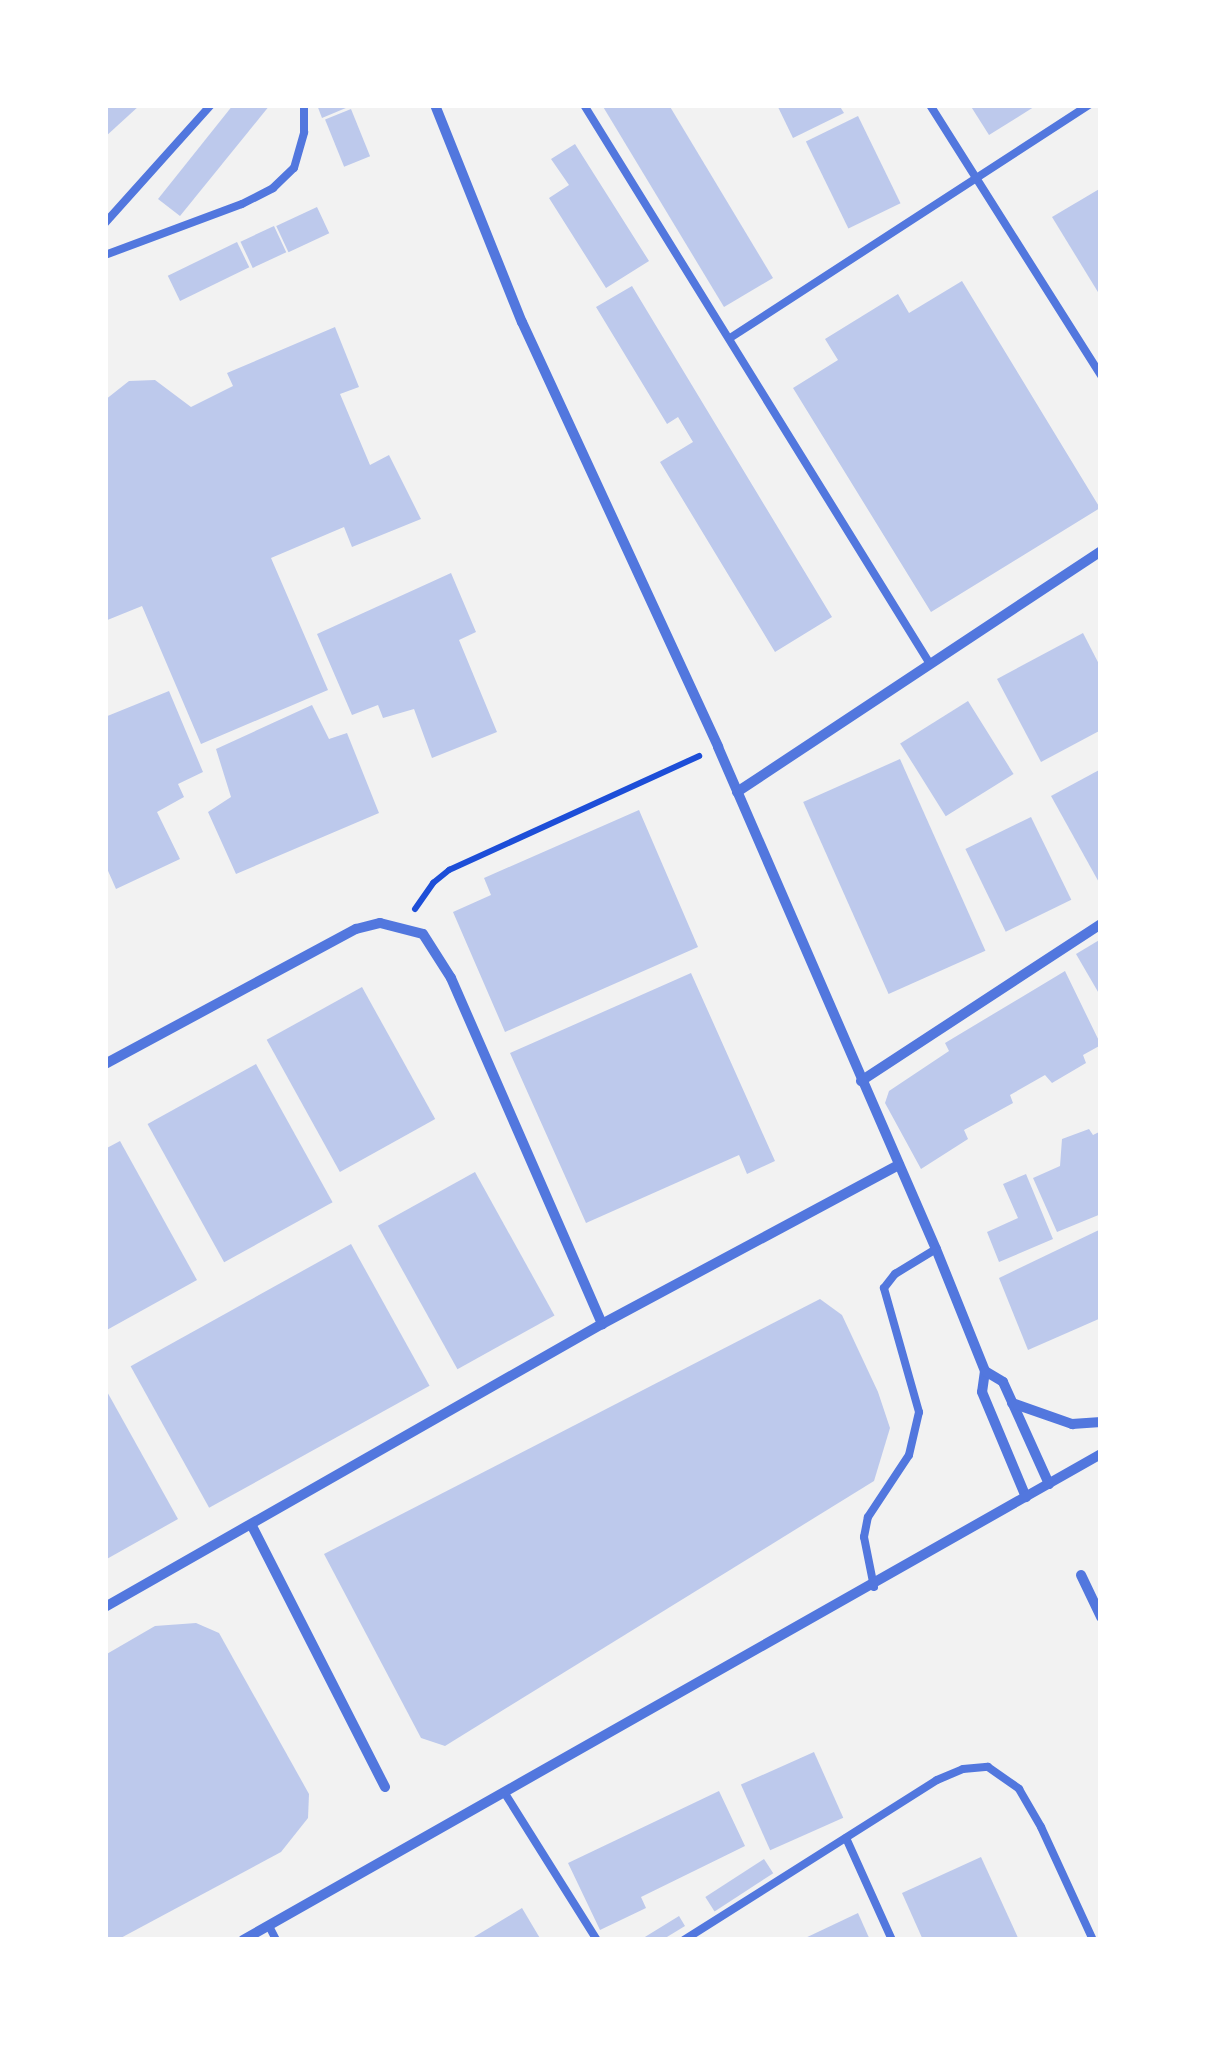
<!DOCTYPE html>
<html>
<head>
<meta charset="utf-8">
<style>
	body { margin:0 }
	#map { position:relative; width:1206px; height:2045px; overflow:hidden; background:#f2f2f2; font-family:"Roboto Serif",serif }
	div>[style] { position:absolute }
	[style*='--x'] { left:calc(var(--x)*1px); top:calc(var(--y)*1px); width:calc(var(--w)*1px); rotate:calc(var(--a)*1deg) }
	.building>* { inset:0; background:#bdc9ec; transform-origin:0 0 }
	.path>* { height:6px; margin:-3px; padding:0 3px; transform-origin:3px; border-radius:3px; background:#1d4ed8 }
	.service>* { height:8px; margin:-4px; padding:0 4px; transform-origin:4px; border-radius:4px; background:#5277de }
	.minor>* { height:10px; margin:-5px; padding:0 5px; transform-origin:5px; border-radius:5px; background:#5277de }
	span { translate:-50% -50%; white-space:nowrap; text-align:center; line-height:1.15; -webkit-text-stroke:10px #fff; paint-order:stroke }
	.frame { position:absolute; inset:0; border:108px solid #fff; pointer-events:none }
</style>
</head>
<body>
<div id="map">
	<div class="building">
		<div style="clip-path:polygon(105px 105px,140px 105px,105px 137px)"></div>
		<div style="clip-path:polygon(233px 105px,270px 105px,180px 216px,158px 199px)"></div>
		<div style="clip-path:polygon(317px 105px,353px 105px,322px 118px)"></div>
		<div style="clip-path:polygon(602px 105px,669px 105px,773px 278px,724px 307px)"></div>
		<div style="clip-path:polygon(777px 105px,839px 105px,844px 113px,793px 138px)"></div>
		<div style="clip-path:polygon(970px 105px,1037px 105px,989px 135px)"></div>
		<div style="left:351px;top:109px;width:51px;height:28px;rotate:68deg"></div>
		<div style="left:858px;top:116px;width:97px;height:58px;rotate:64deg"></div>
		<div style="clip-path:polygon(575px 144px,649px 261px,606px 288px,549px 198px,569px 185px,551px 159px)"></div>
		<div style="clip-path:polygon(1101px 188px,1101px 297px,1052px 217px)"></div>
		<div style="left:317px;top:207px;width:29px;height:45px;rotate:65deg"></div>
		<div style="left:274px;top:226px;width:29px;height:37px;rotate:65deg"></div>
		<div style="left:237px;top:242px;width:28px;height:77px;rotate:64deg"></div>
		<div style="clip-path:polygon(962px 281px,1100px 508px,931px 612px,793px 388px,838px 360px,825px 339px,898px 294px,909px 313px)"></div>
		<div style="clip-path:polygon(632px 286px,832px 617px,775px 652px,660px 462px,693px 442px,678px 417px,667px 424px,596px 307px)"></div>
		<div style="clip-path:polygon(335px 327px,359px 387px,340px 394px,370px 465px,389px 455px,421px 519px,352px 547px,344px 527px,271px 558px,328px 690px,201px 744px,142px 606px,105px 621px,105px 400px,129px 381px,155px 380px,191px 407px,233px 386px,227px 373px)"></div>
		<div style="clip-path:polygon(451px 573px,476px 632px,459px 640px,497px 732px,432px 758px,414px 709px,383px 718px,378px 705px,352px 715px,317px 634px)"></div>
		<div style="clip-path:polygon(1083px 633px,1101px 668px,1101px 730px,1041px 762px,997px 679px)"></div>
		<div style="clip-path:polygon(169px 691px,203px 772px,178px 784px,184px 797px,157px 812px,180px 859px,116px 889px,105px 864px,105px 717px)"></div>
		<div style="left:968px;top:701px;width:86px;height:80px;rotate:58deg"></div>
		<div style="clip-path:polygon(312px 705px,329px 739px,347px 733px,379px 813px,236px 874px,208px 812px,231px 797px,216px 749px)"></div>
		<div style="left:900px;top:759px;width:210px;height:106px;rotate:66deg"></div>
		<div style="clip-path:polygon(1101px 769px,1101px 886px,1051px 796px)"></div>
		<div style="clip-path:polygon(639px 810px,698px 947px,505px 1032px,453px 912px,491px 895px,484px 878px)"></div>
		<div style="left:1031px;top:817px;width:92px;height:73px;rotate:64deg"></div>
		<div style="clip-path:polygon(1101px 939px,1101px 997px,1076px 954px)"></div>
		<div style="clip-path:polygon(1065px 971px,1101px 1045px,1083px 1055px,1086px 1063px,1052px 1083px,1045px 1075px,1010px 1095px,1013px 1103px,964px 1130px,968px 1139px,921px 1169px,885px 1103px,889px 1091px,949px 1051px,945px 1043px)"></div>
		<div style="clip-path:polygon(691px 973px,775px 1161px,747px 1174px,739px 1155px,586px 1223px,510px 1053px)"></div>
		<div style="left:362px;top:987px;width:151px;height:109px;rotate:61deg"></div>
		<div style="left:256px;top:1064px;width:158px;height:124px;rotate:61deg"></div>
		<div style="clip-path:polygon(1089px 1129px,1093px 1135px,1099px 1132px,1101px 1136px,1101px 1214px,1057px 1232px,1033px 1178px,1060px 1166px,1062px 1139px)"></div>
		<div style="clip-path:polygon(120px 1141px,197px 1280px,105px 1331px,105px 1149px)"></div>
		<div style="left:475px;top:1172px;width:164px;height:111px;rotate:61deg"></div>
		<div style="clip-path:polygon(1026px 1174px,1053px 1239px,999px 1262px,987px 1232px,1018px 1218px,1003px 1184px)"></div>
		<div style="clip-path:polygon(1101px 1229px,1101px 1318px,1028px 1350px,999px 1278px)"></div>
		<div style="left:351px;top:1244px;width:162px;height:252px;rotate:61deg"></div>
		<div style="clip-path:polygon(820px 1299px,842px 1315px,878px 1392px,890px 1428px,874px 1481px,445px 1746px,421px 1738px,324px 1554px)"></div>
		<div style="clip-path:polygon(105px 1388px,178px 1519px,105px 1560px)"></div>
		<div style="clip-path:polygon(196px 1623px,219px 1633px,309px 1794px,308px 1818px,281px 1852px,117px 1940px,105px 1940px,105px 1655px,155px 1626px)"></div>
		<div style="left:814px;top:1752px;width:72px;height:80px;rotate:66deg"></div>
		<div style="clip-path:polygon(719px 1791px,745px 1846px,641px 1897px,646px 1908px,600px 1930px,568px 1863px)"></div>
		<div style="clip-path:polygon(981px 1857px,1019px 1940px,923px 1940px,902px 1893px)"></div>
		<div style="left:764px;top:1859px;width:17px;height:70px;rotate:57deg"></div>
		<div style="clip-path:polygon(522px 1908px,541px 1940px,469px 1940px)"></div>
		<div style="clip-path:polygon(858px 1913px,870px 1940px,801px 1940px)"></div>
		<div style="clip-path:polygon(679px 1916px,685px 1926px,662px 1940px,640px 1940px)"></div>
	</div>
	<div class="path">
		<div style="--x:415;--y:909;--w:32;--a:-55"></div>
		<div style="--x:433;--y:883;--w:21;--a:-39"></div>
		<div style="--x:449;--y:870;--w:275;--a:-24.5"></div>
	</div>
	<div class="service">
		<div style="--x:584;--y:105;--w:657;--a:58.24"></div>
		<div style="--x:930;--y:105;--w:320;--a:57.7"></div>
		<div style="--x:105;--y:223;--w:159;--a:-48.1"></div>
		<div style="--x:105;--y:255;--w:146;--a:-20.4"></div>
		<div style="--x:242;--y:204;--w:35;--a:-27"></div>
		<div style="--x:273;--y:188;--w:29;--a:-44"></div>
		<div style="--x:294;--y:168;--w:37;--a:-74"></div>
		<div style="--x:304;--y:132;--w:27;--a:-90"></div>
		<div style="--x:730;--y:338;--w:428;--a:-33"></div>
		<div style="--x:874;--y:1587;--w:51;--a:-101.3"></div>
		<div style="--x:864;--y:1537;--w:20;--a:-79"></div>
		<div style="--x:868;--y:1517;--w:74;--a:-56.5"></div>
		<div style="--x:909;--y:1455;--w:44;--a:-76.9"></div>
		<div style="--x:919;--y:1412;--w:129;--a:-105.8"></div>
		<div style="--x:884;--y:1288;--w:18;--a:-52"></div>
		<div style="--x:895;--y:1274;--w:48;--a:-31.4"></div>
		<div style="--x:504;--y:1792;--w:175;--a:57.9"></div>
		<div style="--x:846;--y:1838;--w:112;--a:65.7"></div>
		<div style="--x:269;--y:1926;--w:16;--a:63"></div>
		<div style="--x:684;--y:1940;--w:299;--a:-32.3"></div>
		<div style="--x:937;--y:1780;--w:28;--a:-23"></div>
		<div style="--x:963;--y:1769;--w:25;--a:-5"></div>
		<div style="--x:988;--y:1767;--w:38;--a:35"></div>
		<div style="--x:1019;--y:1789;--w:44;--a:59.9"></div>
		<div style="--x:1041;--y:1827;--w:124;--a:65.3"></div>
	</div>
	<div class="minor">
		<div style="--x:435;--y:105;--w:234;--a:68.2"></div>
		<div style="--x:522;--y:322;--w:468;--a:65.2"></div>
		<div style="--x:718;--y:747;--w:547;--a:66.53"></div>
		<div style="--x:936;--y:1249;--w:131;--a:68.1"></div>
		<div style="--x:985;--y:1371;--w:21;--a:98"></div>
		<div style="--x:982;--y:1392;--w:114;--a:67.3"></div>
		<div style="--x:737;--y:792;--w:437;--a:-33.5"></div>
		<div style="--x:105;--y:1064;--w:285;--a:-28.3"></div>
		<div style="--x:356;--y:929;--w:25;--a:-14"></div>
		<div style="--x:380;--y:923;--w:44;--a:14.3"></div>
		<div style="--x:423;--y:934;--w:52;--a:57.5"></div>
		<div style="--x:451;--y:978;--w:378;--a:66.4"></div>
		<div style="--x:861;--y:1081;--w:287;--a:-33.2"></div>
		<div style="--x:985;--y:1371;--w:21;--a:31"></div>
		<div style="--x:1003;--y:1382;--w:112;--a:65.7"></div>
		<div style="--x:1012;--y:1403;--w:64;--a:19.3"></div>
		<div style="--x:1072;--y:1424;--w:29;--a:-4"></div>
		<div style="--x:252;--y:1526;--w:293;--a:63"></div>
		<div style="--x:1081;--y:1575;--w:47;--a:64.5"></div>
		<div style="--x:105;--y:1607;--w:572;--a:-29.66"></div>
		<div style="--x:602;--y:1324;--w:337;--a:-28.2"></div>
		<div style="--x:243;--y:1940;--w:986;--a:-29.53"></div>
	</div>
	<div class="frame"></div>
</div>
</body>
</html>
